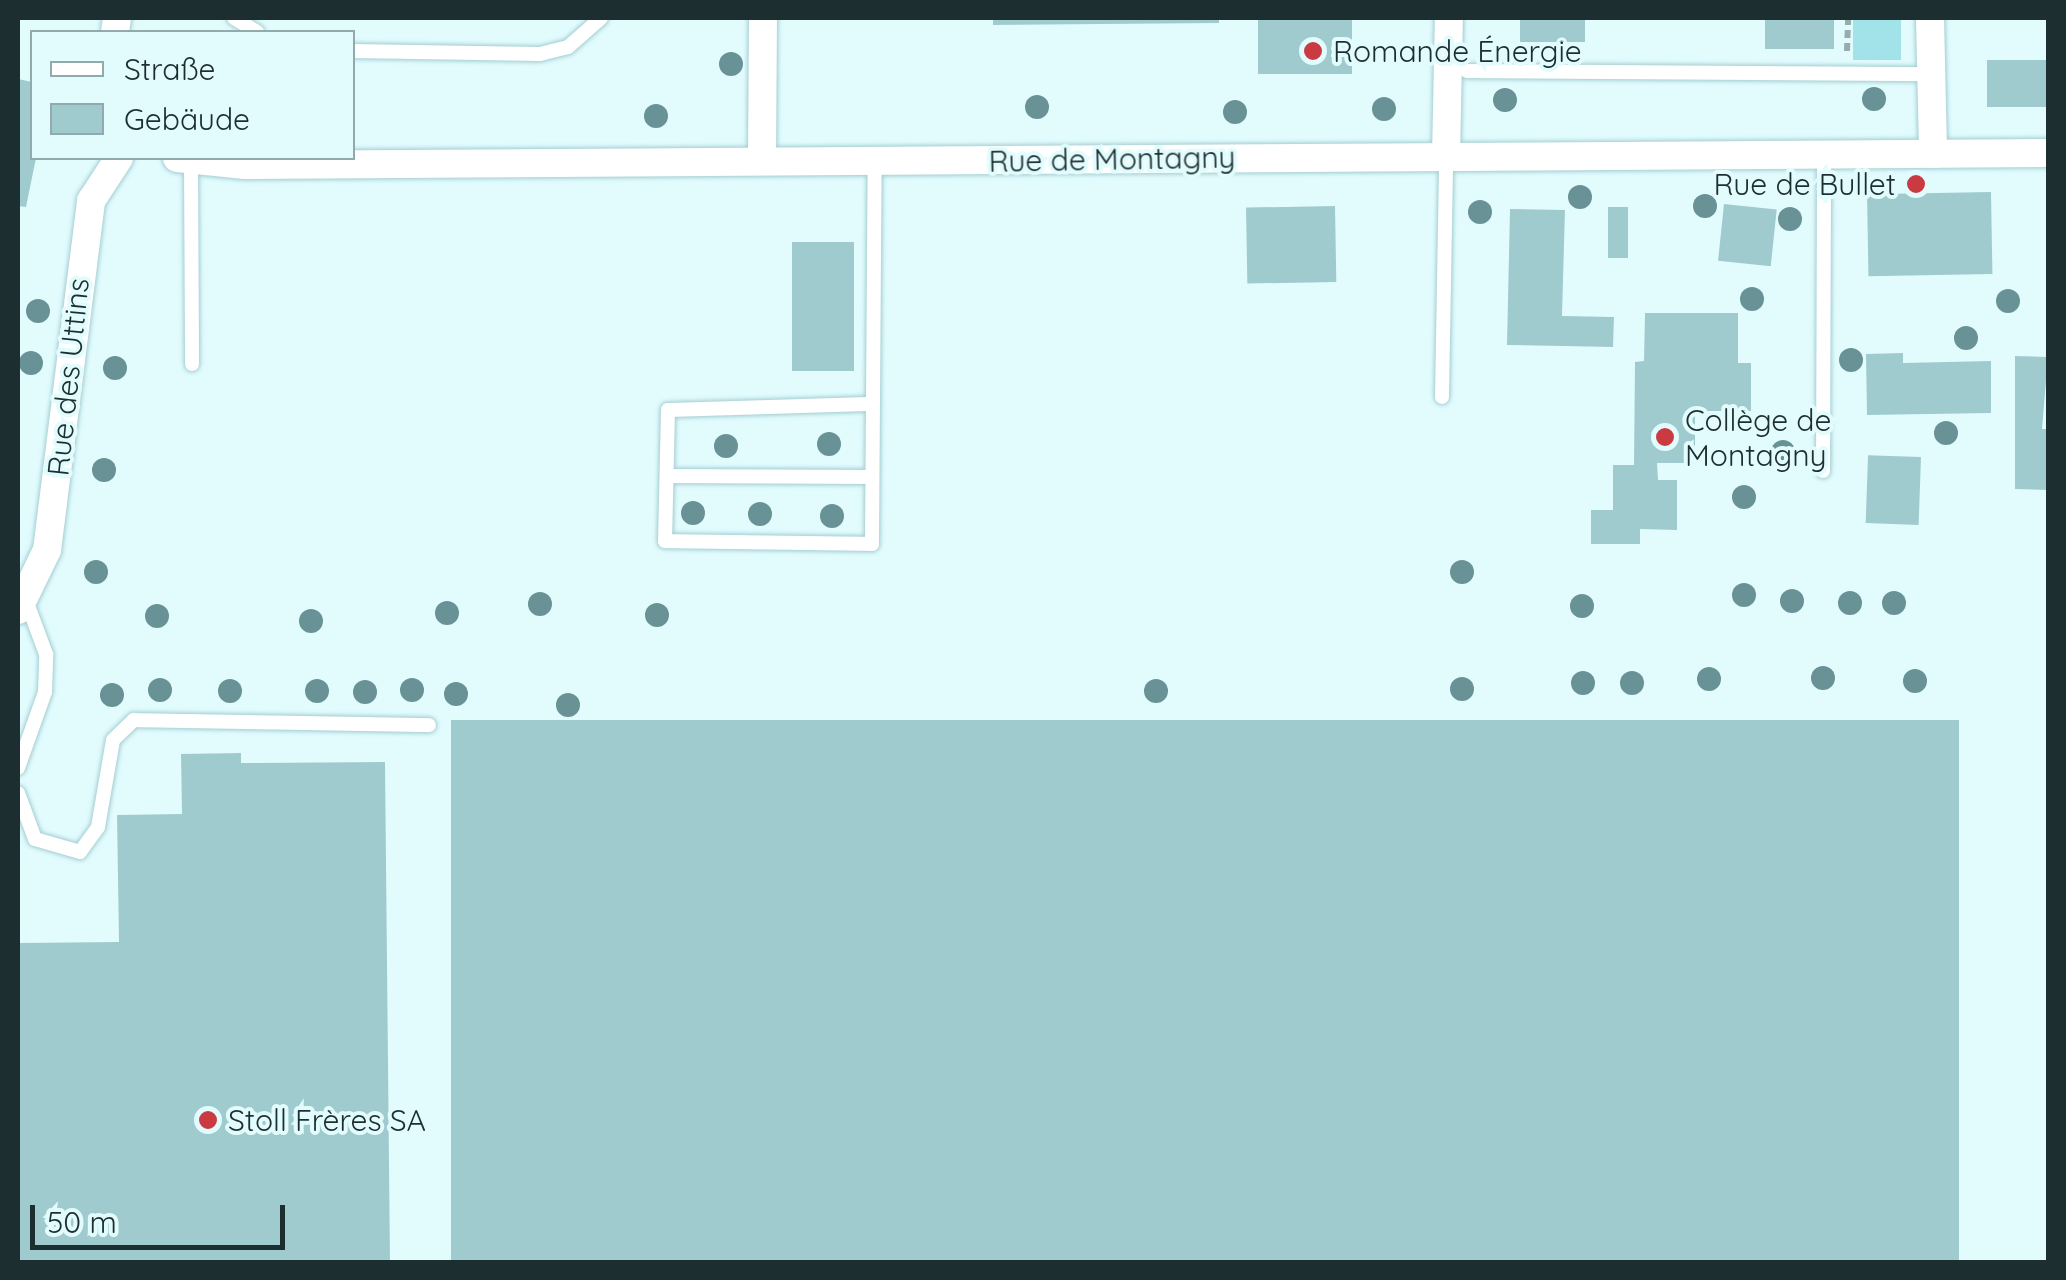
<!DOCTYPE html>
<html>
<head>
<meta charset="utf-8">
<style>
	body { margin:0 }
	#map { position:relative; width:2066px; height:1280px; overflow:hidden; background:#e2fcfe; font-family:Quicksand,sans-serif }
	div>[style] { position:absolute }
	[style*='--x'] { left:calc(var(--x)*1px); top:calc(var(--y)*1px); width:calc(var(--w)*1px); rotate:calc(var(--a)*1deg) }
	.green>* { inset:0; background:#a1e3e9; transform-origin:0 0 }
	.building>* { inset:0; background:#a0cbce; transform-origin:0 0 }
	.path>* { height:6px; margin-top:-3px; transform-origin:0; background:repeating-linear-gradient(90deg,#96adaf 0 8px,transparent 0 13px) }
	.roads { filter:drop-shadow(0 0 2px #a4ced2) drop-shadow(0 0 2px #a4ced2) }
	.lane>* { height:14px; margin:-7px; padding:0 7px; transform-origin:7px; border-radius:7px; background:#fff }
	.street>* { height:28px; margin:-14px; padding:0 14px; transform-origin:14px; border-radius:14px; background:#fff }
	.trees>* { width:24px; height:24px; margin:-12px; border-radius:50%; background:#689295 }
	.dots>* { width:28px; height:28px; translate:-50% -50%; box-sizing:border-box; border:5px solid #e2fcfe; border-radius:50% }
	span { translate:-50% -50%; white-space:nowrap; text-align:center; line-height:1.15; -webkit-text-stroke:8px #e2fcfe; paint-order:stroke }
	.poi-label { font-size:30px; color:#1d2e30 }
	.left { translate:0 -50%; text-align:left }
	.right { translate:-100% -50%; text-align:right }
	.street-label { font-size:30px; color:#1d2e30 }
	.frame { position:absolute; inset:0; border:20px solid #1d2e30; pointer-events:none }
	.legend { position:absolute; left:30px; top:30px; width:325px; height:130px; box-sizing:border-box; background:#e2fcfe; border:2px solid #93aaac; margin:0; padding:12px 18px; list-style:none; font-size:30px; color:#1d2e30 }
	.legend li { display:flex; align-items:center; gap:20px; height:50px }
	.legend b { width:50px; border:2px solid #93aaac }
	.scale { position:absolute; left:30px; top:1205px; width:255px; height:45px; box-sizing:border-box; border:5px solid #1d2e30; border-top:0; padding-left:12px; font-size:30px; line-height:35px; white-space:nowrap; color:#1d2e30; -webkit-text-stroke:8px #e2fcfe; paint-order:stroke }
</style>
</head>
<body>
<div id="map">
	<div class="green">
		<div style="left:1853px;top:18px;width:48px;height:42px"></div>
	</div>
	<div class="building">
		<div style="clip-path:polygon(993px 18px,1219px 18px,1219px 23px,993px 25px)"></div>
		<div style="left:1258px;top:18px;width:94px;height:56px"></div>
		<div style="left:1520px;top:18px;width:65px;height:24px"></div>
		<div style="left:1765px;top:18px;width:69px;height:31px"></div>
		<div style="left:1987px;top:60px;width:61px;height:47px"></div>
		<div style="clip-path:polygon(18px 79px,32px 82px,36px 158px,26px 207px,18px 206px)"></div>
		<div style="left:1991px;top:192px;width:82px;height:124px;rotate:89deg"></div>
		<div style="left:1724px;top:204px;width:53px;height:57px;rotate:6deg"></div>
		<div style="left:1335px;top:206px;width:76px;height:89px;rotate:89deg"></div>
		<div style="left:1628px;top:207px;width:51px;height:20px;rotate:90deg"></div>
		<div style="clip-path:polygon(1510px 209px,1565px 210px,1562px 316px,1614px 317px,1613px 347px,1507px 345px)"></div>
		<div style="left:792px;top:242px;width:62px;height:129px"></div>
		<div style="clip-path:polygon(1645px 313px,1738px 313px,1738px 363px,1751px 363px,1751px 411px,1695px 411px,1695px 463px,1657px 463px,1658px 480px,1677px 480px,1677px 530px,1640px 529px,1640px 544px,1591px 544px,1591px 510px,1613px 510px,1613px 465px,1634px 465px,1635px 362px,1644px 361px)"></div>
		<div style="clip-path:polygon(1903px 353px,1903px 363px,1991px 361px,1991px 413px,1867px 415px,1866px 354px)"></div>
		<div style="clip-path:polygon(2015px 356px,2048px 357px,2042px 429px,2048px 429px,2047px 490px,2015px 489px)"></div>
		<div style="left:1921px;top:457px;width:68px;height:53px;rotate:92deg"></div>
		<div style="left:1959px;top:720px;width:542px;height:1508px;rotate:90deg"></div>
		<div style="clip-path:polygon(241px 753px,241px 763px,385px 762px,390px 1262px,18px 1262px,18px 943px,119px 942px,117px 815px,182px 814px,181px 754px)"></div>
	</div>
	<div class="path">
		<div style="--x:1847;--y:51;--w:33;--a:-88"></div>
	</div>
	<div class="roads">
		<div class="lane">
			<div style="--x:234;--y:18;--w:27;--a:31"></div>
			<div style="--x:352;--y:51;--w:188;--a:0.9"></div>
			<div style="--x:540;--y:54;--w:29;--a:-14"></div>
			<div style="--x:568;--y:47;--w:44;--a:-41.3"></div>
			<div style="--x:1467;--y:71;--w:463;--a:0.4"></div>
			<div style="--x:191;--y:160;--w:204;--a:89.7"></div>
			<div style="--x:1442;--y:397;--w:241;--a:-89"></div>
			<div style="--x:869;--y:404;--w:201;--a:178.3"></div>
			<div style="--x:668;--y:410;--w:131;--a:91.3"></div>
			<div style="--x:665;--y:541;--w:207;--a:0.8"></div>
			<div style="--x:872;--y:544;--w:383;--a:-89.6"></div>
			<div style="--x:1823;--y:471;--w:316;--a:-89.8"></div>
			<div style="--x:668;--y:476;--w:203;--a:0.3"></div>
			<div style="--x:18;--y:768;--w:81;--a:-70.4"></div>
			<div style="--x:45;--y:692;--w:38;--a:-88"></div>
			<div style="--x:46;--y:654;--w:54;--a:-110.4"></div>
			<div style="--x:18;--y:793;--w:49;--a:69.7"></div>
			<div style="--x:35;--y:839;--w:47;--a:16.1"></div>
			<div style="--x:80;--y:852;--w:31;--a:-54"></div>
			<div style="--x:98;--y:827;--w:88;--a:-80.2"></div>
			<div style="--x:113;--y:740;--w:29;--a:-44"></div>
			<div style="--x:134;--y:720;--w:295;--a:1"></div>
		</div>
		<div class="street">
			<div style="--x:1930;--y:18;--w:136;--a:88.7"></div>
			<div style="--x:115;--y:32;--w:14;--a:-82"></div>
			<div style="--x:1446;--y:156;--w:138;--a:-88.8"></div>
			<div style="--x:177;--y:158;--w:68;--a:5.9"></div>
			<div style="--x:245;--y:165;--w:1803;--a:-0.38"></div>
			<div style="--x:762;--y:161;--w:143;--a:-89.6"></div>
			<div style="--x:18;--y:610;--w:67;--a:-64.2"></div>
			<div style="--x:47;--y:550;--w:352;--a:-82.8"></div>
			<div style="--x:91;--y:201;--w:51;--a:-56.9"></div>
		</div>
	</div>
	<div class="trees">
		<div style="left:731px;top:64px"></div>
		<div style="left:1874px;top:99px"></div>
		<div style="left:1505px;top:100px"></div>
		<div style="left:1037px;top:107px"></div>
		<div style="left:1384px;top:109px"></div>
		<div style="left:1235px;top:112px"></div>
		<div style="left:656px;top:116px"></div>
		<div style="left:1580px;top:197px"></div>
		<div style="left:1705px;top:206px"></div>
		<div style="left:1480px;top:212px"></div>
		<div style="left:1790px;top:219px"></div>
		<div style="left:1752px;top:299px"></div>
		<div style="left:2008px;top:301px"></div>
		<div style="left:38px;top:311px"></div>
		<div style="left:1966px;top:338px"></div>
		<div style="left:1851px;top:360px"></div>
		<div style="left:31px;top:363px"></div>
		<div style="left:115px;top:368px"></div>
		<div style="left:1946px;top:433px"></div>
		<div style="left:829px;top:444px"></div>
		<div style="left:726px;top:446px"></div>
		<div style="left:1783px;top:452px"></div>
		<div style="left:104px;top:470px"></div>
		<div style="left:1744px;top:497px"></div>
		<div style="left:693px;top:513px"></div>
		<div style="left:760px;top:514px"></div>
		<div style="left:832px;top:516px"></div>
		<div style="left:96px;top:572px"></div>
		<div style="left:1462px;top:572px"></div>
		<div style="left:1744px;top:595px"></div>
		<div style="left:1792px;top:601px"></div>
		<div style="left:1850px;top:603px"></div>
		<div style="left:1894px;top:603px"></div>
		<div style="left:540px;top:604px"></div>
		<div style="left:1582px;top:606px"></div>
		<div style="left:447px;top:613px"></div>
		<div style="left:657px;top:615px"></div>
		<div style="left:157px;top:616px"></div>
		<div style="left:311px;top:621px"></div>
		<div style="left:1823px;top:678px"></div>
		<div style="left:1709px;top:679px"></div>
		<div style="left:1915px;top:681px"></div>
		<div style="left:1583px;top:683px"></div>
		<div style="left:1632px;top:683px"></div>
		<div style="left:1462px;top:689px"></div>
		<div style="left:160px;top:690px"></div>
		<div style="left:412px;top:690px"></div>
		<div style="left:230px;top:691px"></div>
		<div style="left:317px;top:691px"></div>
		<div style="left:1156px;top:691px"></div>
		<div style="left:365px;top:692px"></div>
		<div style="left:456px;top:694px"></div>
		<div style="left:112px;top:695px"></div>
		<div style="left:568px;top:705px"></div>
	</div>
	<div class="dots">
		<div style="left:1313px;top:51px;background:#ca3b41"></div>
		<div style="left:1916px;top:184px;background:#ca3b41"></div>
		<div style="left:1665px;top:437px;background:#ca3b41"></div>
		<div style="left:208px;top:1120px;background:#ca3b41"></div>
	</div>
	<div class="poi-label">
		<span class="left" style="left:1333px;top:51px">Romande Énergie</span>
		<span class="right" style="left:1896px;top:184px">Rue de Bullet</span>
		<span class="left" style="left:1685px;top:437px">Collège de<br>Montagny</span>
		<span class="left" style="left:228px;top:1120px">Stoll Frères SA</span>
	</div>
	<div class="street-label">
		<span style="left:1112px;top:159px;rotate:-1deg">Rue de Montagny</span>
		<span style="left:68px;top:377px;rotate:-84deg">Rue des Uttins</span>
	</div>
	<div class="frame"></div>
	<ul class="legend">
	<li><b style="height:12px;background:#fff"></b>Straße</li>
	<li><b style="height:28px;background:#a0cbce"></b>Gebäude</li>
	</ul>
	<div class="scale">50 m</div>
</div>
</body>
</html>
